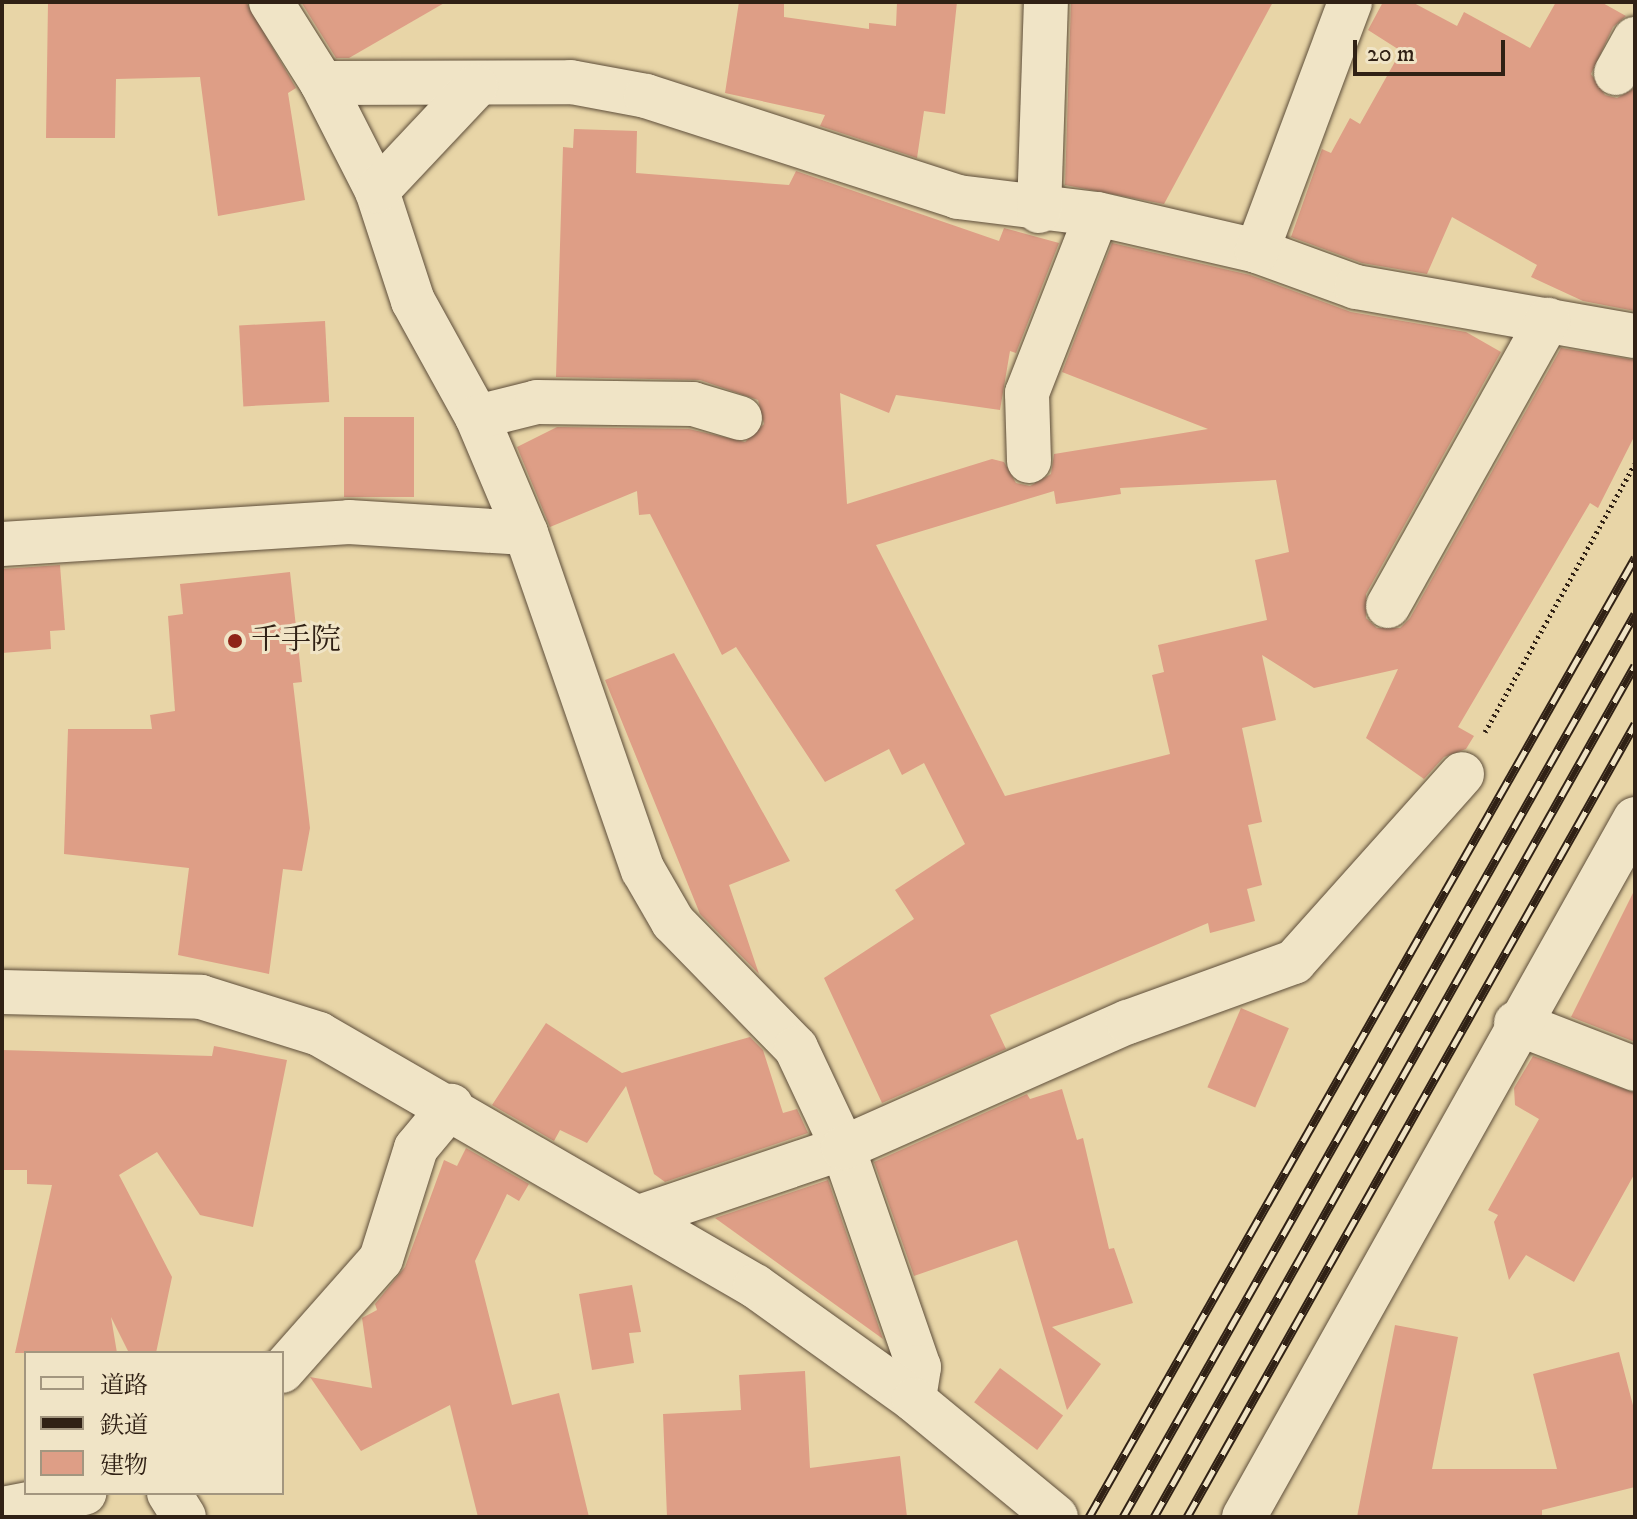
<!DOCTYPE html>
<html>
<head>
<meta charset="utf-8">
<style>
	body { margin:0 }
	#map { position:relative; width:1637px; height:1519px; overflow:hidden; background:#e8d5a7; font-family:"IM FELL DW Pica","Noto Serif JP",serif }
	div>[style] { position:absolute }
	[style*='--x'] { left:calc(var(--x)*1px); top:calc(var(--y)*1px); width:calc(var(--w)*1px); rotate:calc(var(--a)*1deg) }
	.building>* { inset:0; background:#de9e86; transform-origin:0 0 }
	.path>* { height:5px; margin-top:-2.5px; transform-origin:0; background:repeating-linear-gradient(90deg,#302115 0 2px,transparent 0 6px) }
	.roads { filter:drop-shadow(0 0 2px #5e4e3a) drop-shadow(0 0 2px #5e4e3a) }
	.minor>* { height:44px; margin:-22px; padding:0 22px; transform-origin:22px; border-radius:22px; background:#f0e4c6 }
	.rail>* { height:9px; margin-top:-4.5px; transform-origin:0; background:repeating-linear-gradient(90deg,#f0e4c6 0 18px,#302115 0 36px); box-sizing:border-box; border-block:2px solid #302115 }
	.dots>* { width:22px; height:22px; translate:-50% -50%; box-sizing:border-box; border:4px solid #f0e4c6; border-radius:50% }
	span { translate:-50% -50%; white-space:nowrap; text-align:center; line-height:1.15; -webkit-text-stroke:6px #f0e4c6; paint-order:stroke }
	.poi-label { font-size:30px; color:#302115 }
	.left { translate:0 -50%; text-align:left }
	.frame { position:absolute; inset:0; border:4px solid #302115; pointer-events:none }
	.legend { position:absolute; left:24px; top:1351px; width:260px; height:144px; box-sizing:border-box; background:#f0e4c6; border:2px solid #a3967f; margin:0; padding:10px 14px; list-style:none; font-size:24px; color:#302115 }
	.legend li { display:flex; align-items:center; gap:16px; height:40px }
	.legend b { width:40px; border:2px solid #a3967f }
	.scale { position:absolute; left:1353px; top:40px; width:152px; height:36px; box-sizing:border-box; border:4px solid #302115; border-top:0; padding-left:10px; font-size:24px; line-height:28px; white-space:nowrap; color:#302115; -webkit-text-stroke:6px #f0e4c6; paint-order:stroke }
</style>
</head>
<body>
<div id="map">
	<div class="building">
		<div style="clip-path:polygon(48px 2px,246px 2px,296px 88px,288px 93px,305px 200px,218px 216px,200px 77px,116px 79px,115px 138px,46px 138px)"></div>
		<div style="clip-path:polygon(301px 2px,446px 2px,349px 58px,336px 58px)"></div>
		<div style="clip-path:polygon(739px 2px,784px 2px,784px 17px,869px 29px,869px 23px,896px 26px,897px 2px,957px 2px,945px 114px,924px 111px,917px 158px,820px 126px,825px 115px,725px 93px)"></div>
		<div style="clip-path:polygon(1071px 2px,1273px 2px,1164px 204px,1065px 185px)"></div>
		<div style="clip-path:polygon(1383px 2px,1412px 2px,1457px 26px,1464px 12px,1530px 48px,1556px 2px,1601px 2px,1626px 16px,1613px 27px,1591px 74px,1605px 95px,1617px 98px,1635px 88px,1635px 311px,1583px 301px,1531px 277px,1537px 265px,1452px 217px,1427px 274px,1362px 263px,1291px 237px,1322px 149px,1331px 153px,1350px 118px,1360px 124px,1401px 51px,1368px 30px)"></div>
		<div style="clip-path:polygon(evenodd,574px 129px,637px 131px,636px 173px,789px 185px,796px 171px,999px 241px,1004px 228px,1059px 243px,1016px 353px,1010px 351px,1000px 410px,896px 395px,889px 413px,840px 393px,847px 504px,992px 459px,1004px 462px,1016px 483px,1030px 486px,1051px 474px,1054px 454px,1208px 429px,1062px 372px,1112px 243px,1250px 275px,1351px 312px,1466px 332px,1501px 352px,1366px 594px,1366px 618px,1377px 628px,1400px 628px,1410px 618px,1561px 348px,1635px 360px,1635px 435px,1598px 508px,1590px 503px,1458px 727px,1474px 736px,1466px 749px,1444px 757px,1424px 779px,1366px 738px,1398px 669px,1314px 688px,1262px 655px,1276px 720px,1242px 728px,1262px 822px,1248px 825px,1262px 885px,1247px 889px,1255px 921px,1210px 933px,1208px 923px,990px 1015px,1006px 1049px,882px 1103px,824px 978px,914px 919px,895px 890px,965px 844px,924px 763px,902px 775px,889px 749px,825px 782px,736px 647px,722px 655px,650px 514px,639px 515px,637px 491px,550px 527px,517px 447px,557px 427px,689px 429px,745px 442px,764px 424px,758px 400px,700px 380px,556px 377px,563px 147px,573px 148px,574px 129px,1276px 480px,1289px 552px,1255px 560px,1267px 620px,1158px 645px,1164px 672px,1152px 675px,1170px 754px,1005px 796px,876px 545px,1054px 491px,1056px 504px,1121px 494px,1120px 488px,1276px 480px)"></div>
		<div style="left:325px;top:321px;width:81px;height:86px;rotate:87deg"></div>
		<div style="left:344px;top:417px;width:70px;height:80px"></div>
		<div style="clip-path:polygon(60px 565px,65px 630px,50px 631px,51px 649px,2px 653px,2px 569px)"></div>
		<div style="clip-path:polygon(290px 572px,302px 682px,293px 683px,310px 828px,302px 871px,283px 869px,269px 974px,178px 955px,189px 868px,64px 854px,68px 729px,152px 729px,150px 715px,175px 711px,168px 616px,183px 614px,180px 584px)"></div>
		<div style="clip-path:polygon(674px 653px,790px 861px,729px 885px,759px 974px,700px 914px,605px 680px)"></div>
		<div style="clip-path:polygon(1635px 889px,1635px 1042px,1571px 1017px)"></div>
		<div style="left:1241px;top:1008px;width:52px;height:86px;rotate:23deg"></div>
		<div style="clip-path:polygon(546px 1023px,622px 1073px,750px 1037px,763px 1050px,783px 1113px,797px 1109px,808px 1133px,665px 1182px,654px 1174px,626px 1086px,587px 1143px,560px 1130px,554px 1141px,492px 1105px)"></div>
		<div style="clip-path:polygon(214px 1046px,287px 1060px,253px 1227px,200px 1215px,157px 1152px,119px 1175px,172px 1277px,156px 1353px,129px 1353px,111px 1317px,117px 1353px,15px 1353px,52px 1185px,27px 1184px,27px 1170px,2px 1170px,2px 1050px,212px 1056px)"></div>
		<div style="clip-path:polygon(1533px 1056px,1635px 1093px,1635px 1173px,1574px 1282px,1526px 1255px,1509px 1280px,1494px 1222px,1498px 1215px,1488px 1210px,1539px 1119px,1515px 1105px,1514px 1088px)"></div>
		<div style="clip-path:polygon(1062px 1089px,1077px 1140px,1083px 1138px,1109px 1249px,1114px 1248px,1133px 1303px,1052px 1327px,1101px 1364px,1067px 1410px,1017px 1240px,914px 1276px,874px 1162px,1027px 1094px,1030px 1099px)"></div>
		<div style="clip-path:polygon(466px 1148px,529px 1184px,519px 1201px,507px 1194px,475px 1261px,512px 1405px,559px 1393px,589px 1517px,478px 1517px,450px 1405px,361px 1451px,310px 1377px,372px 1388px,362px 1318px,377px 1310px,375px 1304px,405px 1267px,444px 1160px,457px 1166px)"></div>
		<div style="clip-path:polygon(828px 1180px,883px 1339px,715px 1218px)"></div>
		<div style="clip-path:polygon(632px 1285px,641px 1332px,629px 1333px,634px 1363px,592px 1370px,579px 1294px)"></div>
		<div style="clip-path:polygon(1395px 1325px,1458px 1337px,1432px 1469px,1557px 1469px,1533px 1374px,1619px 1352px,1635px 1413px,1635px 1487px,1542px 1510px,1542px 1517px,1357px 1517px)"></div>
		<div style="left:1000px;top:1368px;width:79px;height:43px;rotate:37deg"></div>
		<div style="clip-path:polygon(805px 1371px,810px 1468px,900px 1456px,907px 1517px,667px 1517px,663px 1414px,741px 1410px,739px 1375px)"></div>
	</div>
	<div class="path">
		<div style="--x:1485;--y:732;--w:307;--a:-60.8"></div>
	</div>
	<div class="roads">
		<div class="minor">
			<div style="--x:271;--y:2;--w:96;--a:57.8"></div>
			<div style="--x:322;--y:83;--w:121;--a:63"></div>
			<div style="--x:377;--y:191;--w:116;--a:71.9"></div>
			<div style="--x:413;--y:301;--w:132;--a:61.1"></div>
			<div style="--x:477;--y:417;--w:126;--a:67.1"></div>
			<div style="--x:526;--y:533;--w:357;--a:70.9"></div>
			<div style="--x:643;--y:870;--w:60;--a:60"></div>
			<div style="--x:673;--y:922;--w:176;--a:45.7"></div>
			<div style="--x:796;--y:1048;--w:110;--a:64.8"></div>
			<div style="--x:843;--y:1148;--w:232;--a:70.9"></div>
			<div style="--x:919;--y:1367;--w:33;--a:99"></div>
			<div style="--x:1616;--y:73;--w:39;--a:-61"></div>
			<div style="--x:322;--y:83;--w:249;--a:-0.2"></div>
			<div style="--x:571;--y:82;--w:76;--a:10.6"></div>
			<div style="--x:646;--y:96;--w:328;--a:17.9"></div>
			<div style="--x:958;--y:197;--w:140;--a:7"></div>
			<div style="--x:1097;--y:214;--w:164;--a:13"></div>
			<div style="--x:1257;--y:251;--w:105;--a:20"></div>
			<div style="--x:1356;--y:287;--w:283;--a:10"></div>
			<div style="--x:377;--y:191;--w:144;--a:-46.7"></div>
			<div style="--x:1039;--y:211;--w:209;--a:-88.1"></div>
			<div style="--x:1257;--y:251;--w:266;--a:-69.5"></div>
			<div style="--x:477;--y:417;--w:62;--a:-14"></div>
			<div style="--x:537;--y:402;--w:156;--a:0.7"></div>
			<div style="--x:693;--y:404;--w:49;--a:16.6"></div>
			<div style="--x:1029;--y:461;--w:68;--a:-91.7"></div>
			<div style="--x:1027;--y:393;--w:192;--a:-68.6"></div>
			<div style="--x:2;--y:544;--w:348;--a:-3.6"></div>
			<div style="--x:349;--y:522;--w:177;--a:3.6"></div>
			<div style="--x:1388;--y:606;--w:328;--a:-60.8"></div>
			<div style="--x:2;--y:992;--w:199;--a:1.4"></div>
			<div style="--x:201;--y:997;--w:124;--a:17.4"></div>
			<div style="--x:319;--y:1034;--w:504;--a:30.03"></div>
			<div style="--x:755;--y:1286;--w:196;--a:35.6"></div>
			<div style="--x:914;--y:1400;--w:184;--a:39.5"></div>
			<div style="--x:1516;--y:1023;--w:128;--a:21.1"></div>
			<div style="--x:642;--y:1216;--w:212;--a:-18.7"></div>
			<div style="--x:843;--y:1148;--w:312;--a:-23.9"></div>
			<div style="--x:1128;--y:1022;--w:177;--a:-19.9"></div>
			<div style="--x:1294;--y:962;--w:252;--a:-48.2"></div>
			<div style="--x:282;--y:1371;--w:149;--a:-48.5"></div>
			<div style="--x:381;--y:1259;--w:116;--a:-72.5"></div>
			<div style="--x:416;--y:1148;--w:55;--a:-50.2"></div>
			<div style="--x:169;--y:1493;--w:28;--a:58"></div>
			<div style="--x:2;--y:1509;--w:84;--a:-11"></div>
			<div style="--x:1244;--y:1517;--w:800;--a:-60.74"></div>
		</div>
	</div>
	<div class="rail">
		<div style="--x:1089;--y:1517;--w:1104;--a:-60.35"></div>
		<div style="--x:1123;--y:1517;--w:1038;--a:-60.45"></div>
		<div style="--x:1154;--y:1517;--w:978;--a:-60.55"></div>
		<div style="--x:1187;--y:1517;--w:911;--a:-60.54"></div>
	</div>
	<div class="dots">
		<div style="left:235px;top:641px;background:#8f2418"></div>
	</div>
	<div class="poi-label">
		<span class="left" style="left:251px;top:641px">千手院</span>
	</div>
	<div class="frame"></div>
	<ul class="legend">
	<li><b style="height:10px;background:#f0e4c6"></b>道路</li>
	<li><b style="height:10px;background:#302115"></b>鉄道</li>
	<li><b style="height:22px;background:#de9e86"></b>建物</li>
	</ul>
	<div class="scale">20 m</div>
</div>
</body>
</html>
